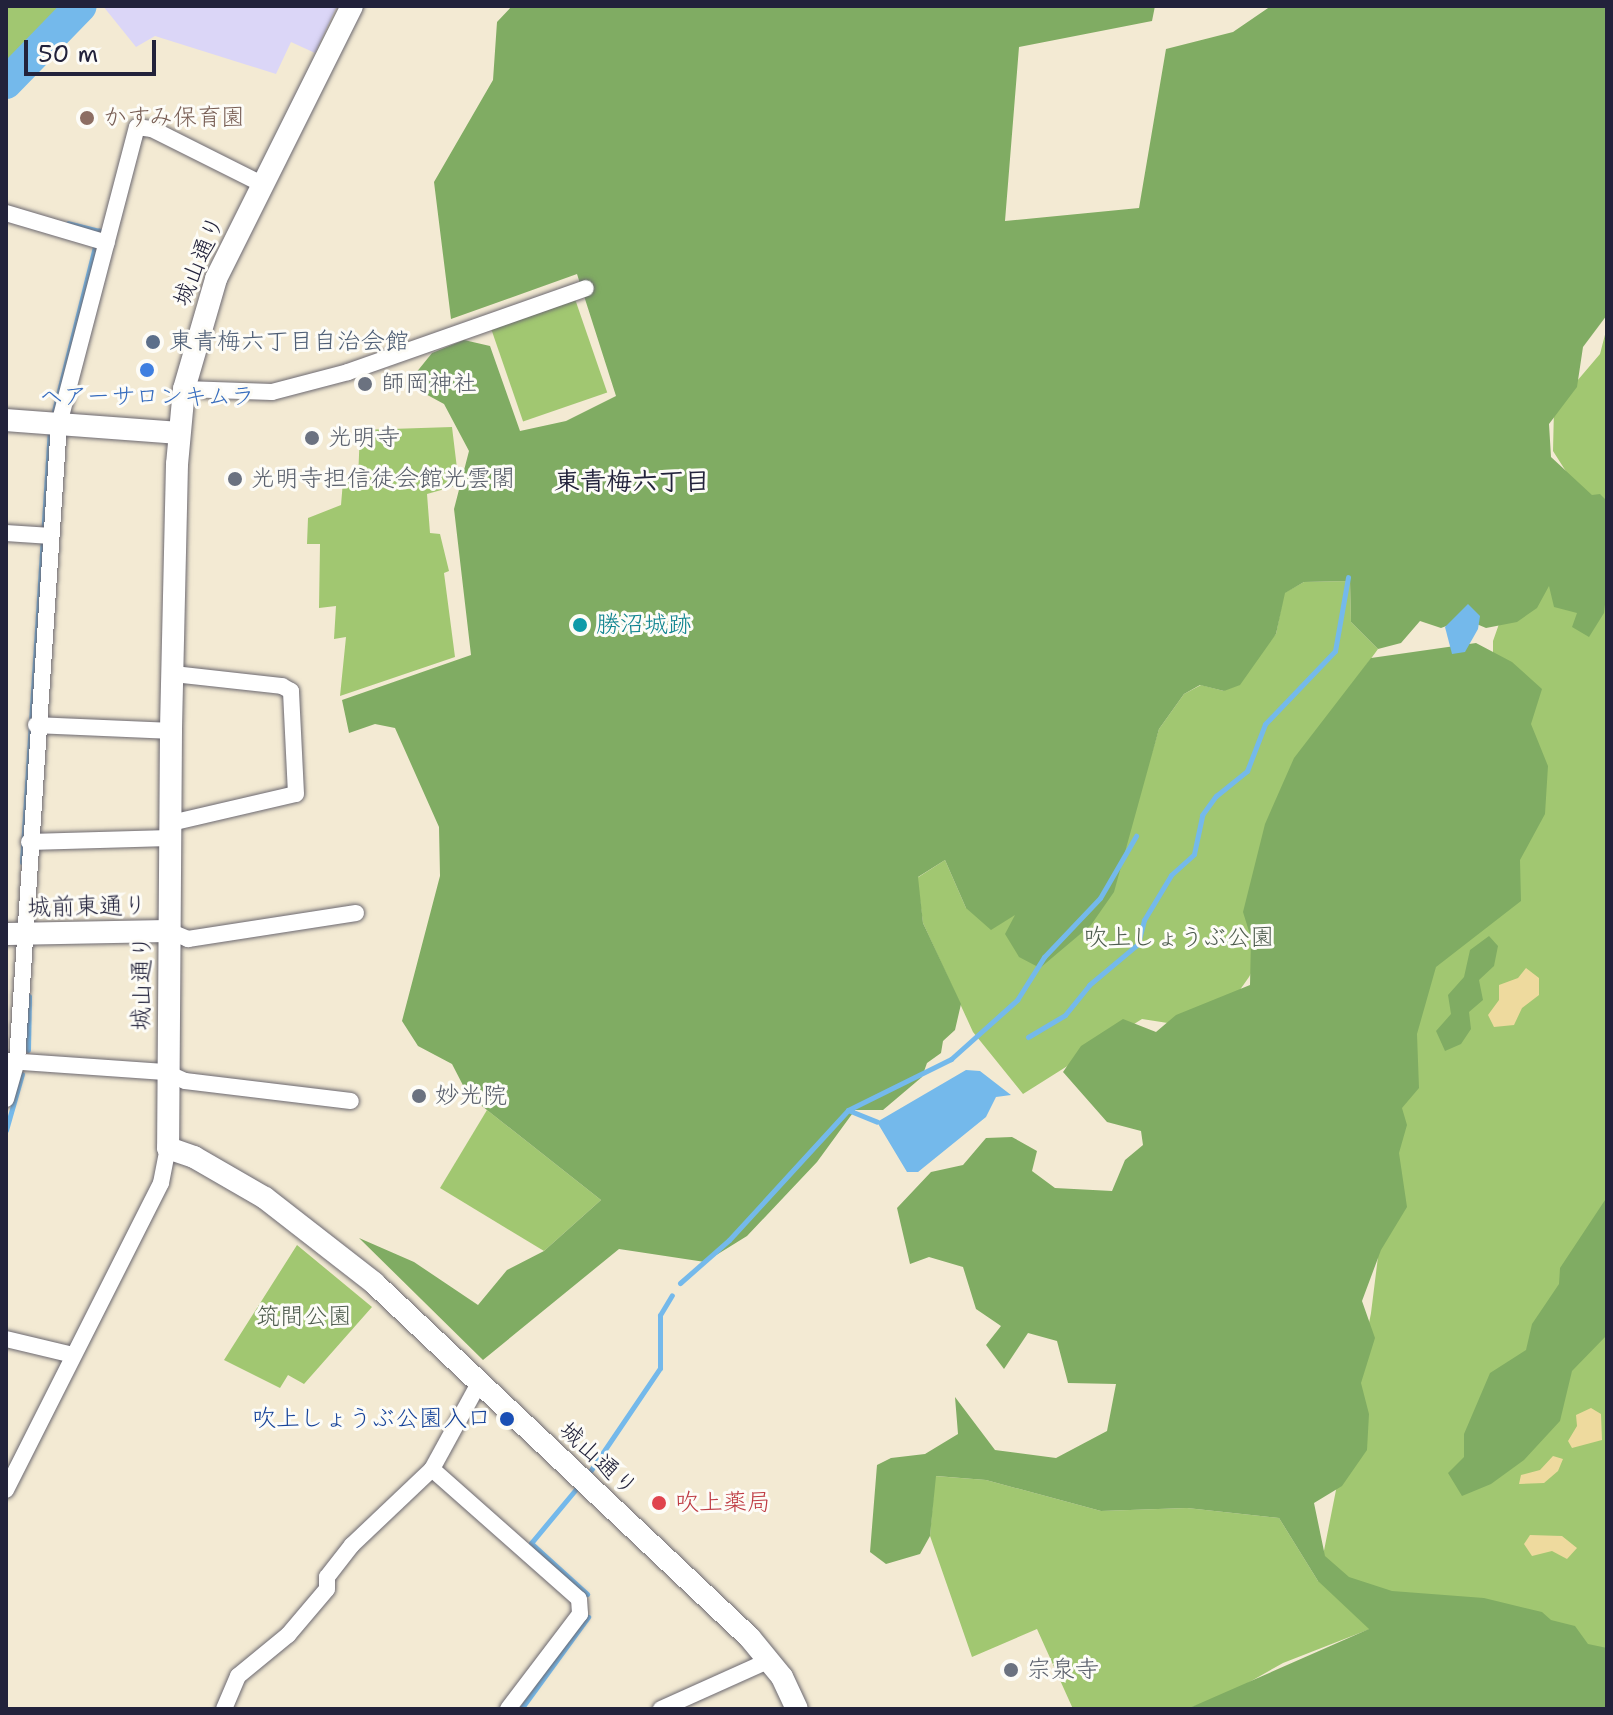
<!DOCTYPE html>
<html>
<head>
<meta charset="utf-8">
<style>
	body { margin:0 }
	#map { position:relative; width:1613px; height:1715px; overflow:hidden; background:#f3ead3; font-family:"Shantell Sans","Klee One",sans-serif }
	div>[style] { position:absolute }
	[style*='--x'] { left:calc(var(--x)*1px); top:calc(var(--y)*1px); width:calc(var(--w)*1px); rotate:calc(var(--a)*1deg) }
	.built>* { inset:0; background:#dbd6f7 }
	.green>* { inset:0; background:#a1c771; transform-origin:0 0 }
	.forest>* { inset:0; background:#80ac63 }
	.sand>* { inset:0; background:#eeda9e }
	.water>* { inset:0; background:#74b9eb }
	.stream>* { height:5px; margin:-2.5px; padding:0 2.5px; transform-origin:2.5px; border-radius:2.5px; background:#74b9eb }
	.river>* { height:32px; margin:-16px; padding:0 16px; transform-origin:16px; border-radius:16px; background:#74b9eb }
	.roads { filter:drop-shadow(0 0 2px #6b6870) drop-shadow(0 0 2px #6b6870) }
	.street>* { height:16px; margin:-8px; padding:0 8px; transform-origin:8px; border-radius:8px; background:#fff }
	.secondary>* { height:22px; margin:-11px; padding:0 11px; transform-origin:11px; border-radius:11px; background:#fff }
	.dots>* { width:22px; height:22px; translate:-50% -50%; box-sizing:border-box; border:4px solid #fdfcf7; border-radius:50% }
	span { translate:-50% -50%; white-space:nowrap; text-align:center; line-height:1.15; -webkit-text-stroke:6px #fdfcf7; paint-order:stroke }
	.education-label { font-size:24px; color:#785e54 }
	.left { translate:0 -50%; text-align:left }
	.street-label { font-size:24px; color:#22223b }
	.service-label { font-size:24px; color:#4e5e75 }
	.worship-label { font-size:24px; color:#5b616d }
	.shop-label { font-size:24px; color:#366cbe }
	.culture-label { font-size:24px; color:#0d838f }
	.park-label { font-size:24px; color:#4e5c4e }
	.transit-label { font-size:24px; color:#164399 }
	.right { translate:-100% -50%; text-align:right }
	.health-label { font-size:24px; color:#be3a42 }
	.neighbourhood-label { font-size:26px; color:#22223b; font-weight:700 }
	.frame { position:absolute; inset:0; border:8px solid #22223b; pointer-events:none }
	.scale { position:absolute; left:24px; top:40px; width:132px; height:36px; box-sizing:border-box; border:4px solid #22223b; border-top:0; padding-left:10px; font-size:24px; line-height:28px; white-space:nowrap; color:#22223b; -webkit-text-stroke:6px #fdfcf7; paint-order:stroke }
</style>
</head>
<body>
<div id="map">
	<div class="built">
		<div style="clip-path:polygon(103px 6px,337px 6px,315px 53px,291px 42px,276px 74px,155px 36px,136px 47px)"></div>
	</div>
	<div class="green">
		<div style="clip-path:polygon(6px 6px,72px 6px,6px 62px)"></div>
		<div style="left:575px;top:299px;width:99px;height:89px;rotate:71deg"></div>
		<div style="clip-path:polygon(1607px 327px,1607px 1661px,1342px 1602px,1370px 1629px,1283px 1663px,1230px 1693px,1187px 1709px,1073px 1709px,1037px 1629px,972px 1657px,930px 1536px,935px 1476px,986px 1480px,1101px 1511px,1187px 1508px,1279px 1518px,1318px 1581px,1371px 1313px,1410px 1000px,1493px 680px,1493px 641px,1506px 604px,1574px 484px,1553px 451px,1554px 408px,1600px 354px)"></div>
		<div style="clip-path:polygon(452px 427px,459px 485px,427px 494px,430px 533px,440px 534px,449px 571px,444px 573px,455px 657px,340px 696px,346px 637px,334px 639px,336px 606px,319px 608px,320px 544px,307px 544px,308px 518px,341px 505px,343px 481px,358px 480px,360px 430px)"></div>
		<div style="clip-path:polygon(1350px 581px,1351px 622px,1378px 649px,1305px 749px,1269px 939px,1249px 977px,1225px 1011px,1187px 1026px,1142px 1019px,1023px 1094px,973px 1032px,923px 923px,917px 878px,945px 860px,966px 908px,1126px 838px,1159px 729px,1184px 694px,1201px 685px,1224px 691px,1276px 634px,1284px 593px,1304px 582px)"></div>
		<div style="clip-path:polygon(487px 1110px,601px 1200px,544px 1251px,440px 1188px)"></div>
		<div style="clip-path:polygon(297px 1245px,372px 1307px,304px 1384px,288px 1375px,280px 1388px,224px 1360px)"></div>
	</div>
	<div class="forest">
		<div style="clip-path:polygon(512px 6px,1155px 6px,1152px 21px,1019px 47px,1005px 221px,1139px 208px,1166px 49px,1233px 32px,1271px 6px,1607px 6px,1607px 315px,1583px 347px,1577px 387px,1549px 424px,1551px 457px,1592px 495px,1600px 494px,1607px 501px,1607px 587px,1604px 613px,1589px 637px,1572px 627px,1577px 613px,1554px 607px,1549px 586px,1537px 608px,1517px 622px,1486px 628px,1465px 619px,1441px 628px,1420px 621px,1401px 643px,1378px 649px,1351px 622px,1350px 581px,1304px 582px,1285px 593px,1276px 634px,1240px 685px,1224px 691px,1200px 685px,1184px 694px,1159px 729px,1114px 892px,1091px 925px,1040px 968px,1019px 957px,1005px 934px,1015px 915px,991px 930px,966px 908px,945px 860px,918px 877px,923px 923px,961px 1004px,955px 1030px,943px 1041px,941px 1053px,927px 1063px,922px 1077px,883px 1110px,855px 1110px,817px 1162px,747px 1236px,705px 1262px,619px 1249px,483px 1360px,359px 1238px,414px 1262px,478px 1305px,507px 1270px,544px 1251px,601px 1200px,468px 1095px,452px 1064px,418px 1046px,402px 1021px,440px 876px,439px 827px,395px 728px,375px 724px,349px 733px,342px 700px,471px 655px,454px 509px,469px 451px,444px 404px,407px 384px,432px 353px,464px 340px,490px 346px,520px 431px,566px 421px,616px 396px,577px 274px,451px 319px,434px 182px,493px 80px,497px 22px)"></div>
		<div style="clip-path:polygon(1476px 643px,1512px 662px,1542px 689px,1531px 724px,1548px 766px,1545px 814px,1520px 860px,1521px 901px,1436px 967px,1417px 1034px,1419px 1088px,1402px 1108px,1407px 1125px,1399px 1153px,1407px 1207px,1381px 1250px,1362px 1301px,1375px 1338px,1361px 1383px,1369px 1414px,1367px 1450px,1342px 1486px,1314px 1503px,1325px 1556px,1349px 1577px,1392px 1591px,1484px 1598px,1542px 1612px,1551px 1620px,1575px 1626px,1588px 1644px,1607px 1648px,1607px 1709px,1187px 1709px,1369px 1629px,1318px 1581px,1279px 1518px,1187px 1508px,1101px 1511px,986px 1480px,936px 1476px,930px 1536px,920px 1554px,886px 1564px,870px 1552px,877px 1465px,891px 1458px,925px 1454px,958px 1434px,955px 1397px,995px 1450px,1056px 1458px,1107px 1431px,1116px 1384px,1068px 1383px,1057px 1341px,1028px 1333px,1004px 1369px,986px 1345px,1001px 1326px,976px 1309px,963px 1267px,929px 1257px,910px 1264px,897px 1208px,931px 1172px,963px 1165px,986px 1138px,1012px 1137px,1037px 1151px,1032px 1171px,1055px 1188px,1112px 1191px,1125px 1160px,1143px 1145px,1141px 1131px,1107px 1122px,1063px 1072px,1081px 1046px,1123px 1019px,1156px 1032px,1176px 1015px,1250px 985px,1251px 938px,1243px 912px,1265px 824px,1294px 758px,1371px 658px)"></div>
		<div style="clip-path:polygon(1489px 936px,1498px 946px,1494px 966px,1479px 980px,1483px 1000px,1469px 1012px,1471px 1029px,1461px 1044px,1445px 1051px,1436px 1031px,1451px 1014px,1448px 995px,1464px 977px,1470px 950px)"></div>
		<div style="clip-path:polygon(1607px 1197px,1607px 1335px,1572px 1371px,1560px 1421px,1524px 1460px,1491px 1484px,1462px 1496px,1448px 1473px,1464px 1457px,1464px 1434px,1490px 1373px,1526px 1350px,1532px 1324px,1559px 1284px,1560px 1268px)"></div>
	</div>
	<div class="sand">
		<div style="clip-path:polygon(1526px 968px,1539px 978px,1539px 995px,1522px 1008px,1514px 1025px,1494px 1027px,1488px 1015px,1499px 1000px,1499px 985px,1518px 978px)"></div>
		<div style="clip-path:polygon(1591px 1408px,1601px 1414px,1602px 1440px,1572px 1448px,1568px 1441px,1577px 1426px,1576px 1415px)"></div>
		<div style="clip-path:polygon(1553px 1456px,1563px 1459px,1558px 1471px,1544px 1483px,1519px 1484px,1521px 1475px,1540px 1470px)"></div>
		<div style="clip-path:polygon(1530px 1535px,1562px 1536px,1577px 1548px,1567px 1559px,1552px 1551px,1532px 1556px,1524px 1544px)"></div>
	</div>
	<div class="water">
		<div style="clip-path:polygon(1468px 604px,1480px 616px,1478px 629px,1465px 652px,1452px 654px,1445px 627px)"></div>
		<div style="clip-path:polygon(966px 1070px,980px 1071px,1011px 1095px,996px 1097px,986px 1117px,918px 1172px,907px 1172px,877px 1122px)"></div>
	</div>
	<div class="stream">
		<div style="--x:54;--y:411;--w:186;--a:-76"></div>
		<div style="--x:99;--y:231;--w:32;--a:-166"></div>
		<div style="--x:22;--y:862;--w:434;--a:-86.3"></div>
		<div style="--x:1028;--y:1037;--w:43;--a:-30.7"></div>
		<div style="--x:1065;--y:1015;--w:38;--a:-51"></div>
		<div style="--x:1089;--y:985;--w:64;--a:-39.9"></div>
		<div style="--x:1138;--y:944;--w:25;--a:-76"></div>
		<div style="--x:1144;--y:920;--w:52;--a:-59"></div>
		<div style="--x:1171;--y:875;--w:31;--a:-42"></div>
		<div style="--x:1194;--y:854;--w:40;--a:-78"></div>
		<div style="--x:1202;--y:815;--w:24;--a:-54"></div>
		<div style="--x:1216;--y:796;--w:40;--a:-39"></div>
		<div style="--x:1247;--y:771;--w:50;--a:-69"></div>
		<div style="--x:1265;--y:724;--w:101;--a:-46.2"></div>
		<div style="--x:1335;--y:651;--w:75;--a:-80"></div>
		<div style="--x:28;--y:1050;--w:54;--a:-88.9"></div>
		<div style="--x:848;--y:1110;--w:31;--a:22"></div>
		<div style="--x:6;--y:1130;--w:58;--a:-74.1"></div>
		<div style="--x:680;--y:1283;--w:65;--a:-41.3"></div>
		<div style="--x:729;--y:1240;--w:176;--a:-47.5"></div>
		<div style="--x:848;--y:1110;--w:115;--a:-26.3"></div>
		<div style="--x:951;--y:1059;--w:89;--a:-41.8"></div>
		<div style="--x:1017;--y:1000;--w:51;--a:-57.9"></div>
		<div style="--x:1044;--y:957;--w:81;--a:-46.5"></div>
		<div style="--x:1100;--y:898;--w:72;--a:-59.9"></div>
		<div style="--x:591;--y:1470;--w:123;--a:-55.9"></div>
		<div style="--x:660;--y:1368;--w:53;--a:-90"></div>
		<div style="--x:660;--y:1315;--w:23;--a:-59"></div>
		<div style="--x:576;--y:1489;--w:70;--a:129.8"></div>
		<div style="--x:531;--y:1543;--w:76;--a:42.3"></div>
		<div style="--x:521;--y:1709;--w:114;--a:-53.9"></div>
	</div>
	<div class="river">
		<div style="--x:6;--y:83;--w:107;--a:-45.8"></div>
	</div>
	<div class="roads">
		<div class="street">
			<div style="--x:6;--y:213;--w:105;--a:16.5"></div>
			<div style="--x:184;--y:389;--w:88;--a:2"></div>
			<div style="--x:272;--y:392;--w:79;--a:-14.7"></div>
			<div style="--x:348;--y:372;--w:252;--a:-19.4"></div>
			<div style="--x:6;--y:533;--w:45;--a:3.8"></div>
			<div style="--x:36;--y:725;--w:135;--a:2.5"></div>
			<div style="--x:171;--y:823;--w:128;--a:-13.1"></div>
			<div style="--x:296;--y:794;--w:103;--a:-92.8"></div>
			<div style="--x:291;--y:691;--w:10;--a:-151"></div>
			<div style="--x:282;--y:686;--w:110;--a:-173.7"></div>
			<div style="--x:29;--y:842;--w:141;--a:-1.6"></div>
			<div style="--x:169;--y:931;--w:21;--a:23"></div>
			<div style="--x:188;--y:939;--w:170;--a:-8.8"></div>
			<div style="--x:8;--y:1061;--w:157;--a:4"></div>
			<div style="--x:165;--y:1072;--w:22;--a:24"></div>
			<div style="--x:185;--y:1081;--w:167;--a:6.9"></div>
			<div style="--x:6;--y:1099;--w:40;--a:-74"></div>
			<div style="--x:17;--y:1061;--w:638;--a:-86.23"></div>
			<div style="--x:59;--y:424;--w:307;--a:-75.3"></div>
			<div style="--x:137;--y:127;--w:15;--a:8"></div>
			<div style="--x:152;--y:129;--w:123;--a:26.6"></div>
			<div style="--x:6;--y:1339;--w:69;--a:13.4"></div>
			<div style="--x:432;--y:1469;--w:196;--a:41.5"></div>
			<div style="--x:579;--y:1599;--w:15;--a:86"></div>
			<div style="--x:580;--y:1614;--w:119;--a:127.2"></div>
			<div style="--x:6;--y:1490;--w:344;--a:-63.2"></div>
			<div style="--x:161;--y:1183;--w:36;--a:-79"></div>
			<div style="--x:224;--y:1709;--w:36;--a:-67"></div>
			<div style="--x:238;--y:1676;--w:65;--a:-39.4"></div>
			<div style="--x:288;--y:1635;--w:60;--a:-49.7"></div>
			<div style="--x:327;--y:1589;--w:12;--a:-90"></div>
			<div style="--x:327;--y:1577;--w:41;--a:-52"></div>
			<div style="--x:352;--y:1545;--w:110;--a:-43.5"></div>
			<div style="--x:432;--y:1469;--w:98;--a:-61.3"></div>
			<div style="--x:661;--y:1709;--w:120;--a:-24.2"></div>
		</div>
		<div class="secondary">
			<div style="--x:352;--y:6;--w:305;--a:116.5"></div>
			<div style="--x:216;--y:279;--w:115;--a:106.2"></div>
			<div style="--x:184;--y:389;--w:75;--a:95.3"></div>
			<div style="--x:177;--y:464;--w:267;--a:91.3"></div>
			<div style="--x:171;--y:731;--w:417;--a:90.4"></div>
			<div style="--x:168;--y:1148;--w:28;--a:19"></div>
			<div style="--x:194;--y:1157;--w:82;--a:30"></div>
			<div style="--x:265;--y:1198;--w:138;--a:37.9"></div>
			<div style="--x:374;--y:1283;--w:517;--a:43.35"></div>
			<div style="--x:750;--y:1638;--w:50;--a:50.6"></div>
			<div style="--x:782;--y:1677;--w:35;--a:65"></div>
			<div style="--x:6;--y:420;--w:173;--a:4.3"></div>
			<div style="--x:6;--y:934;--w:163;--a:-1.1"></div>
		</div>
	</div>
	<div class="dots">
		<div style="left:87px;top:118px;background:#8d6e63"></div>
		<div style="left:153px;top:342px;background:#5c6f8a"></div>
		<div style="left:147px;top:370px;background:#3f7fe0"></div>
		<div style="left:365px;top:384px;background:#6b7280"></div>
		<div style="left:312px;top:438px;background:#6b7280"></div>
		<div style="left:235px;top:479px;background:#6b7280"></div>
		<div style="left:580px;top:625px;background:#0f9aa8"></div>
		<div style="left:419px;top:1096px;background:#6b7280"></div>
		<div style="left:507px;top:1419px;background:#1a4fb4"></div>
		<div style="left:659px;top:1503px;background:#e0444e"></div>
		<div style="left:1011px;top:1670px;background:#6b7280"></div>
	</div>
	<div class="education-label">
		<span class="left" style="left:103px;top:118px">かすみ保育園</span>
	</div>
	<div class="street-label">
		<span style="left:199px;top:261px;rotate:-67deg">城山通り</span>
		<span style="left:87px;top:907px;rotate:-1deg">城前東通り</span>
		<span style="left:142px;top:983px;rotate:-89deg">城山通り</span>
		<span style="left:598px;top:1459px;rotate:43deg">城山通り</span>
	</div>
	<div class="service-label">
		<span class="left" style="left:169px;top:342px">東青梅六丁目自治会館</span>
	</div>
	<div class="worship-label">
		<span class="left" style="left:381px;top:384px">師岡神社</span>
		<span class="left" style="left:328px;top:438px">光明寺</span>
		<span class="left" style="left:251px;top:479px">光明寺担信徒会館光雲閣</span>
		<span class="left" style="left:435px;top:1096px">妙光院</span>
		<span class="left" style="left:1027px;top:1670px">宗泉寺</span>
	</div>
	<div class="shop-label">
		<span style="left:147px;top:397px">ヘアーサロンキムラ</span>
	</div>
	<div class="culture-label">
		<span class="left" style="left:596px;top:625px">勝沼城跡</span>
	</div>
	<div class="park-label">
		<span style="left:1179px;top:938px">吹上しょうぶ公園</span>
		<span style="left:304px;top:1317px">筑間公園</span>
	</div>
	<div class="transit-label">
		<span class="right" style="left:491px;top:1419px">吹上しょうぶ公園入口</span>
	</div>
	<div class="health-label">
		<span class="left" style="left:675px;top:1503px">吹上薬局</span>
	</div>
	<div class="neighbourhood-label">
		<span style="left:632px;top:481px">東青梅六丁目</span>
	</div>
	<div class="frame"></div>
	<div class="scale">50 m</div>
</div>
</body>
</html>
